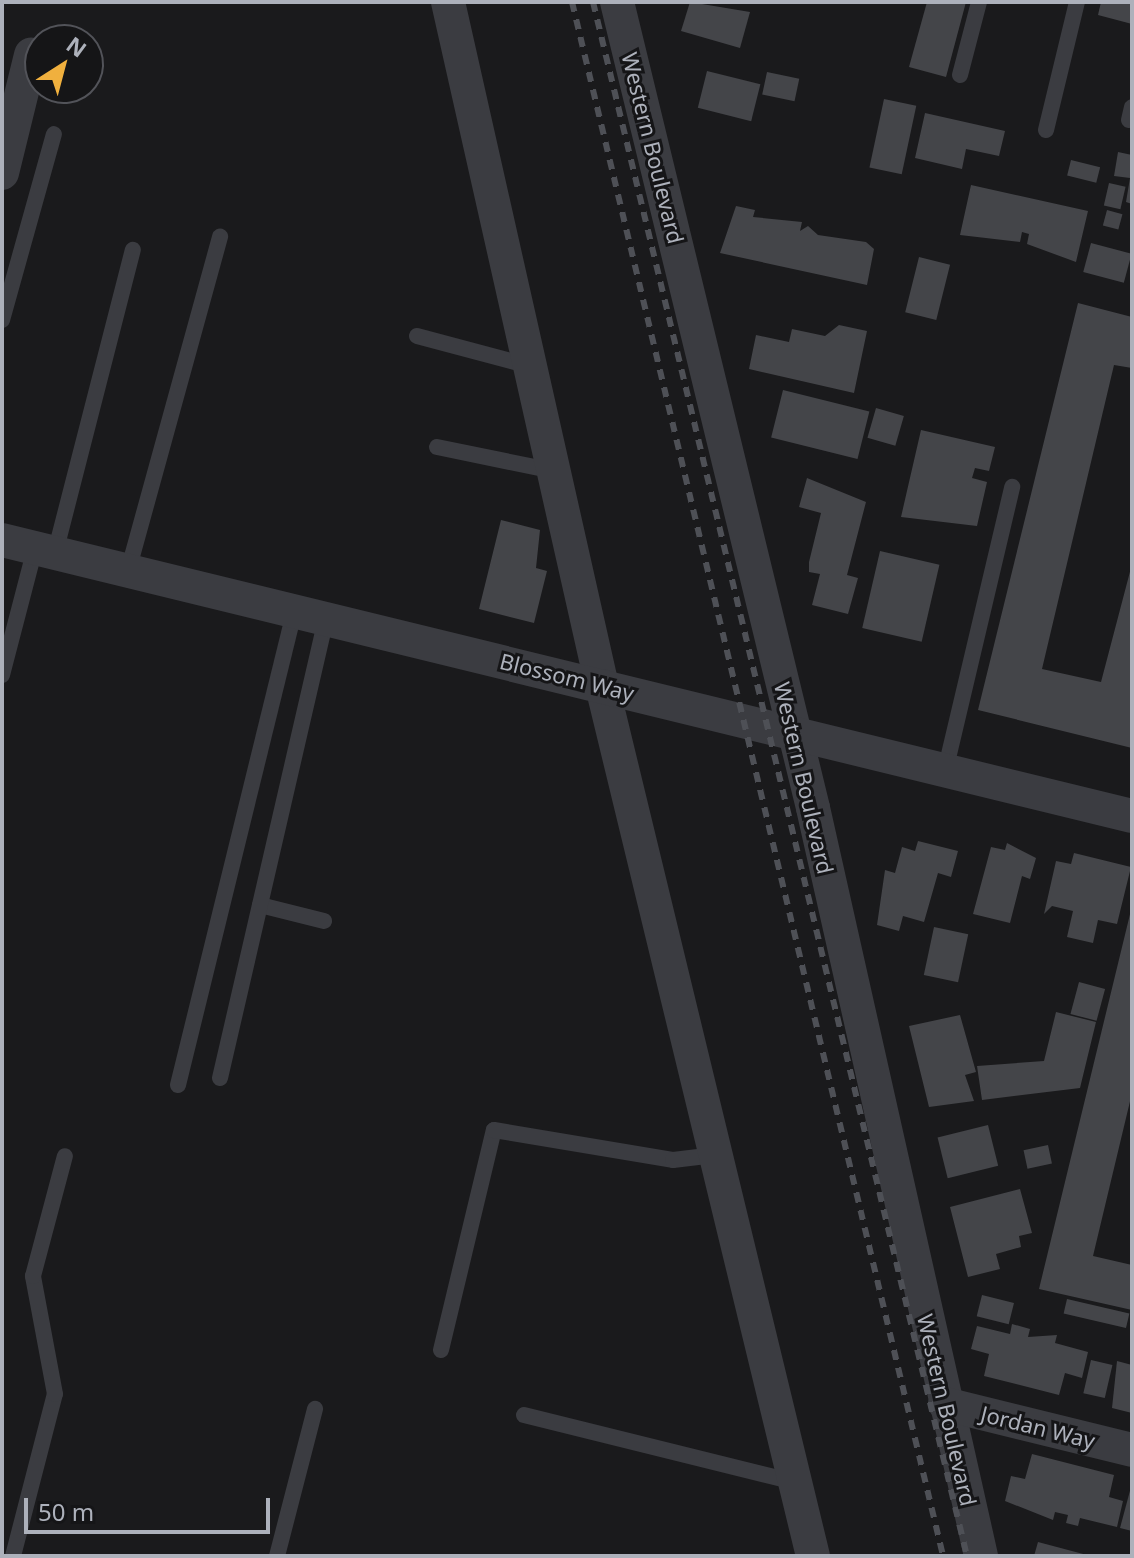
<!DOCTYPE html>
<html>
<head>
<meta charset="utf-8">
<style>
	body { margin:0 }
	#map { position:relative; width:1134px; height:1558px; overflow:hidden; background:#1a1a1c; font-family:"Noto Sans",sans-serif }
	div>[style] { position:absolute }
	[style*='--x'] { left:calc(var(--x)*1px); top:calc(var(--y)*1px); width:calc(var(--w)*1px); rotate:calc(var(--a)*1deg) }
	.building>* { inset:0; background:#444549; transform-origin:0 0 }
	.service>* { height:16px; margin:-8px; padding:0 8px; transform-origin:8px; border-radius:8px; background:#3b3c41 }
	.minor>* { height:34px; margin:-17px; padding:0 17px; transform-origin:17px; border-radius:17px; background:#3b3c41 }
	.rail>* { height:6px; margin-top:-3px; transform-origin:0; background:repeating-linear-gradient(90deg,#4e5056 0 10px,transparent 0 18px) }
	span { translate:-50% -50%; white-space:nowrap; text-align:center; line-height:1.15; -webkit-text-stroke:6px #151517; paint-order:stroke }
	.street-label { font-size:22px; color:#adb1bb }
	.frame { position:absolute; inset:0; border:4px solid #adb1bb; pointer-events:none }
	.north { position:absolute; left:24px; top:24px; width:80px; height:80px; box-sizing:border-box; background:#151517; border:2px solid #525359; border-radius:50%; rotate:36deg; font-size:22px; font-weight:700; line-height:32px; text-align:center; color:#adb1bb }
	.north::after { content:''; display:block; margin:auto; width:28px; height:36px; background:#f0b03e; clip-path:polygon(50% 0,100% 100%,50% 72%,0 100%) }
	.scale { position:absolute; left:24px; top:1498px; width:246px; height:36px; box-sizing:border-box; border:4px solid #adb1bb; border-top:0; padding-left:10px; font-size:24px; line-height:28px; white-space:nowrap; color:#adb1bb; -webkit-text-stroke:6px #151517; paint-order:stroke }
</style>
</head>
<body>
<div id="map">
	<div class="building">
		<div style="clip-path:polygon(690px 2px,750px 12px,740px 48px,681px 31px)"></div>
		<div style="clip-path:polygon(927px 2px,966px 2px,946px 77px,909px 67px)"></div>
		<div style="clip-path:polygon(1101px 2px,1132px 2px,1132px 24px,1098px 15px)"></div>
		<div style="left:707px;top:71px;width:55px;height:38px;rotate:14deg"></div>
		<div style="left:767px;top:72px;width:33px;height:23px;rotate:12deg"></div>
		<div style="left:884px;top:99px;width:33px;height:70px;rotate:12deg"></div>
		<div style="clip-path:polygon(925px 113px,1005px 131px,999px 156px,966px 149px,962px 169px,915px 158px)"></div>
		<div style="clip-path:polygon(1118px 152px,1132px 155px,1132px 204px,1126px 202px,1130px 178px,1114px 176px)"></div>
		<div style="left:1071px;top:160px;width:30px;height:16px;rotate:14deg"></div>
		<div style="left:1109px;top:183px;width:17px;height:23px;rotate:13deg"></div>
		<div style="clip-path:polygon(971px 185px,1088px 211px,1076px 262px,1027px 244px,1029px 234px,1022px 232px,1020px 242px,960px 235px)"></div>
		<div style="clip-path:polygon(736px 206px,755px 210px,753px 217px,802px 222px,800px 231px,808px 226px,818px 235px,866px 242px,874px 249px,867px 285px,720px 253px)"></div>
		<div style="left:1107px;top:210px;width:16px;height:16px;rotate:15deg"></div>
		<div style="left:1091px;top:243px;width:42px;height:30px;rotate:15deg"></div>
		<div style="left:919px;top:257px;width:32px;height:57px;rotate:14deg"></div>
		<div style="clip-path:polygon(1078px 303px,1132px 317px,1132px 368px,1114px 365px,1042px 669px,1101px 682px,1132px 564px,1132px 748px,978px 710px)"></div>
		<div style="clip-path:polygon(839px 325px,867px 331px,854px 393px,749px 369px,756px 335px,789px 342px,792px 329px,825px 336px)"></div>
		<div style="left:783px;top:390px;width:89px;height:49px;rotate:14deg"></div>
		<div style="left:876px;top:408px;width:29px;height:31px;rotate:16deg"></div>
		<div style="clip-path:polygon(921px 430px,995px 447px,989px 471px,975px 468px,972px 478px,987px 482px,977px 526px,901px 517px)"></div>
		<div style="clip-path:polygon(807px 478px,866px 502px,847px 575px,858px 578px,848px 614px,812px 605px,820px 574px,809px 572px,809px 562px,821px 513px,799px 507px)"></div>
		<div style="clip-path:polygon(501px 520px,540px 530px,536px 568px,547px 571px,534px 623px,479px 609px)"></div>
		<div style="left:880px;top:551px;width:61px;height:79px;rotate:13deg"></div>
		<div style="clip-path:polygon(918px 841px,958px 851px,951px 877px,938px 873px,924px 922px,903px 916px,899px 931px,877px 925px,885px 870px,895px 873px,902px 847px,915px 851px)"></div>
		<div style="clip-path:polygon(1007px 843px,1036px 858px,1030px 879px,1022px 876px,1010px 923px,973px 914px,991px 847px,1005px 850px)"></div>
		<div style="clip-path:polygon(1074px 853px,1131px 867px,1117px 924px,1098px 920px,1093px 943px,1067px 937px,1073px 911px,1052px 906px,1044px 914px,1056px 861px,1071px 864px)"></div>
		<div style="clip-path:polygon(1131px 910px,1132px 1093px,1093px 1256px,1132px 1265px,1132px 1310px,1039px 1289px)"></div>
		<div style="left:934px;top:927px;width:35px;height:49px;rotate:12deg"></div>
		<div style="left:1079px;top:982px;width:27px;height:33px;rotate:15deg"></div>
		<div style="clip-path:polygon(1056px 1012px,1096px 1022px,1080px 1088px,982px 1100px,977px 1066px,1044px 1061px)"></div>
		<div style="clip-path:polygon(960px 1015px,976px 1072px,965px 1075px,974px 1101px,929px 1107px,909px 1026px)"></div>
		<div style="left:988px;top:1125px;width:42px;height:52px;rotate:76deg"></div>
		<div style="left:1048px;top:1145px;width:19px;height:25px;rotate:78deg"></div>
		<div style="clip-path:polygon(1020px 1189px,1032px 1233px,1019px 1236px,1021px 1247px,996px 1254px,1000px 1269px,968px 1277px,950px 1207px)"></div>
		<div style="left:982px;top:1295px;width:33px;height:22px;rotate:14deg"></div>
		<div style="left:1067px;top:1299px;width:64px;height:15px;rotate:13deg"></div>
		<div style="clip-path:polygon(1012px 1324px,1030px 1329px,1028px 1337px,1057px 1335px,1055px 1343px,1088px 1352px,1082px 1378px,1065px 1373px,1059px 1395px,984px 1376px,989px 1354px,971px 1349px,977px 1326px,1010px 1334px)"></div>
		<div style="left:1091px;top:1360px;width:22px;height:34px;rotate:13deg"></div>
		<div style="clip-path:polygon(1117px 1361px,1132px 1365px,1132px 1413px,1112px 1408px)"></div>
		<div style="clip-path:polygon(1032px 1454px,1114px 1475px,1109px 1497px,1123px 1501px,1117px 1527px,1080px 1518px,1078px 1526px,1066px 1523px,1068px 1515px,1055px 1512px,1053px 1520px,1005px 1501px,1011px 1476px,1025px 1479px)"></div>
		<div style="clip-path:polygon(1131px 1487px,1132px 1487px,1132px 1531px,1120px 1528px)"></div>
		<div style="clip-path:polygon(1038px 1542px,1087px 1555px,1087px 1556px,1034px 1556px)"></div>
	</div>
	<div class="service">
		<div style="--x:960;--y:75;--w:75;--a:-75.4"></div>
		<div style="--x:1129;--y:120;--w:13;--a:-77"></div>
		<div style="--x:1046;--y:130;--w:132;--a:-76.4"></div>
		<div style="--x:2;--y:320;--w:193;--a:-74.4"></div>
		<div style="--x:417;--y:336;--w:117;--a:14.9"></div>
		<div style="--x:437;--y:447;--w:119;--a:11.6"></div>
		<div style="--x:55;--y:553;--w:313;--a:-75.6"></div>
		<div style="--x:128;--y:571;--w:347;--a:-74.6"></div>
		<div style="--x:2;--y:675;--w:131;--a:-75.4"></div>
		<div style="--x:946;--y:767;--w:288;--a:-76.7"></div>
		<div style="--x:260;--y:905;--w:66;--a:14"></div>
		<div style="--x:220;--y:1078;--w:472;--a:-77"></div>
		<div style="--x:178;--y:1085;--w:489;--a:-76.2"></div>
		<div style="--x:441;--y:1350;--w:226;--a:-76.5"></div>
		<div style="--x:494;--y:1130;--w:181;--a:9.5"></div>
		<div style="--x:673;--y:1160;--w:42;--a:-6.8"></div>
		<div style="--x:524;--y:1415;--w:279;--a:13.9"></div>
		<div style="--x:13;--y:1556;--w:167;--a:-75.5"></div>
		<div style="--x:55;--y:1394;--w:120;--a:-100.6"></div>
		<div style="--x:33;--y:1276;--w:124;--a:-75.1"></div>
		<div style="--x:277;--y:1556;--w:152;--a:-75.5"></div>
	</div>
	<div class="minor">
		<div style="--x:448;--y:2;--w:701;--a:77.31"></div>
		<div style="--x:602;--y:686;--w:895;--a:76.37"></div>
		<div style="--x:617;--y:2;--w:829;--a:76.33"></div>
		<div style="--x:813;--y:808;--w:767;--a:77.34"></div>
		<div style="--x:2;--y:173;--w:122;--a:-76.2"></div>
		<div style="--x:2;--y:540;--w:1163;--a:13.73"></div>
		<div style="--x:945;--y:1404;--w:193;--a:13.8"></div>
	</div>
	<div class="rail">
		<div style="--x:572;--y:2;--w:1598;--a:76.57"></div>
		<div style="--x:593;--y:2;--w:1598;--a:76.47"></div>
	</div>
	<div class="street-label">
		<span style="left:653px;top:148px;rotate:76deg">Western Boulevard</span>
		<span style="left:567px;top:677px;rotate:14deg">Blossom Way</span>
		<span style="left:804px;top:778px;rotate:77deg">Western Boulevard</span>
		<span style="left:947px;top:1410px;rotate:77deg">Western Boulevard</span>
		<span style="left:1038px;top:1427px;rotate:14deg">Jordan Way</span>
	</div>
	<div class="frame"></div>
	<div class="north">N</div>
	<div class="scale">50 m</div>
</div>
</body>
</html>
